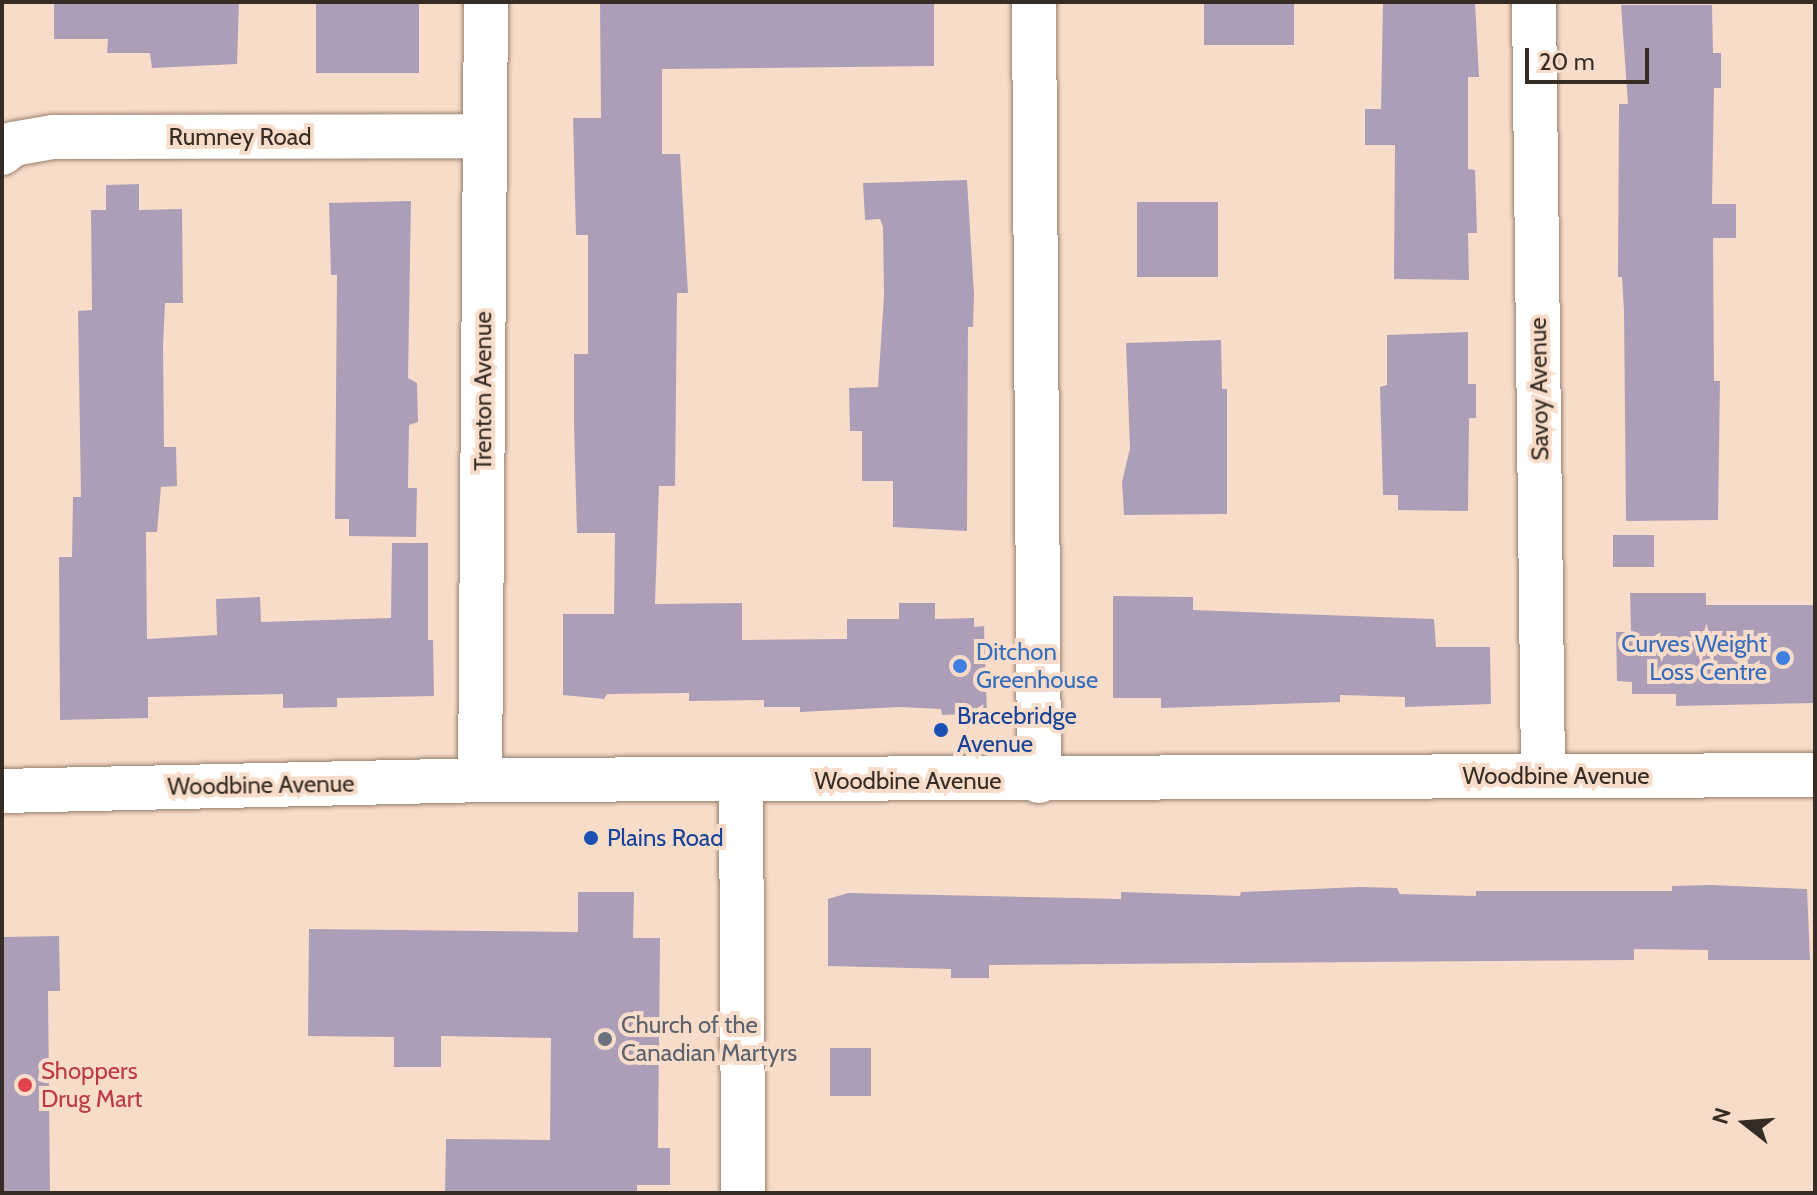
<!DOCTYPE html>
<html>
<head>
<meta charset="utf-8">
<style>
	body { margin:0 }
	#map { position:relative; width:1817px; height:1195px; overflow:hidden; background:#f7ddc9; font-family:Cabin,sans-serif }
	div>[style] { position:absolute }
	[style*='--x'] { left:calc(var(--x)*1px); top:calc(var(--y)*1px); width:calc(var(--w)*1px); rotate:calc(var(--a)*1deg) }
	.building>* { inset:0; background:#ad9eb8; transform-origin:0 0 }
	.roads { filter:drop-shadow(0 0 2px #977f6d) drop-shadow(0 0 2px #977f6d) }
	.street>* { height:44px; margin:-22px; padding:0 22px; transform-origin:22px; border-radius:22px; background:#fff }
	.secondary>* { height:44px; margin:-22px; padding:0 22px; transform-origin:22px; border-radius:22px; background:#fff }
	.dots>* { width:22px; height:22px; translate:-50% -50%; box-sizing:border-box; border:4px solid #f7ddc9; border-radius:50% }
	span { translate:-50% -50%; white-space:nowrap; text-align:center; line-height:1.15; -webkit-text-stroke:8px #f7ddc9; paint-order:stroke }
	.street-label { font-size:24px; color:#362c24 }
	.shop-label { font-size:24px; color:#366cbe }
	.right { translate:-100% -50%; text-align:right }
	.left { translate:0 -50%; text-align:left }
	.transit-label { font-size:24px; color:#164399 }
	.worship-label { font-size:24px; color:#5b616d }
	.health-label { font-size:24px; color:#be3a42 }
	.frame { position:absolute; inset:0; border:4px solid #362c24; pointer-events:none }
	.north { position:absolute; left:1705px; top:1083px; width:80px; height:80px; -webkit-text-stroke:6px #f7ddc9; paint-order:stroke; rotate:287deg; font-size:22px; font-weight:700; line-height:32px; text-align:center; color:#362c24 }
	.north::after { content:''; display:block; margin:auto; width:28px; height:36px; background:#362c24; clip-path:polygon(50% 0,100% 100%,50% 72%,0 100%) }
	.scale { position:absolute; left:1525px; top:48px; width:124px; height:36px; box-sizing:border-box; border:4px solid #362c24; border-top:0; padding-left:10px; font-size:24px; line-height:28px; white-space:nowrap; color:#362c24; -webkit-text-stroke:6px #f7ddc9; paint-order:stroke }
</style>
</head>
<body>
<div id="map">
	<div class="building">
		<div style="clip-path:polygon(54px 2px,239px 2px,237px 64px,152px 68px,150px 53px,107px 53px,108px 39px,54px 39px)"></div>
		<div style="left:316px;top:2px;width:103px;height:71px"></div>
		<div style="clip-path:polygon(600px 2px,934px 2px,934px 66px,662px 69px,662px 154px,680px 154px,688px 293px,677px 293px,675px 486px,659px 486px,655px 604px,742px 603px,742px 640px,847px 639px,847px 619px,899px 619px,899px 603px,935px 603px,935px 619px,974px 618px,974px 627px,984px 626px,987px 713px,942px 715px,941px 709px,900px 707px,800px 712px,800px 707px,764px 707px,764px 700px,689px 701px,689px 693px,607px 694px,604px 699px,563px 695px,563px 614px,614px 614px,615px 533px,577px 533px,574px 424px,574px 354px,588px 354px,588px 235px,576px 235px,573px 118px,601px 118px)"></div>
		<div style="left:1204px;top:2px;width:90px;height:43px"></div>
		<div style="clip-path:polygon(1383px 2px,1475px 2px,1479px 77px,1468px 77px,1468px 169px,1475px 170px,1477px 233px,1468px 233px,1469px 280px,1394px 279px,1395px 145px,1365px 145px,1365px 109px,1381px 109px)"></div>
		<div style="clip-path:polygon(1621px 5px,1712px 5px,1713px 53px,1721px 53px,1721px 88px,1714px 88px,1712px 204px,1736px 204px,1736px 238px,1713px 238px,1714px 381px,1720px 381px,1718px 520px,1626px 521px,1624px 311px,1622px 277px,1618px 277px,1619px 104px,1628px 104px)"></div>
		<div style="clip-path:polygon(967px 180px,974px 294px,973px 327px,968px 327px,967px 531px,893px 527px,893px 481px,862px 481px,862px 431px,850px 431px,849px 388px,878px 387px,884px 296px,883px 227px,880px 219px,865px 220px,863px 183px)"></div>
		<div style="clip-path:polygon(139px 184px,139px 210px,182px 209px,183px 303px,165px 303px,163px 346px,164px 447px,176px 447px,177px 486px,161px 487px,157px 532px,146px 532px,147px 639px,217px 635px,216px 599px,260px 597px,261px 622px,391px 618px,392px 543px,428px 543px,428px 640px,433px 640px,434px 696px,337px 698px,337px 707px,283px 708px,283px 694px,148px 697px,148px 718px,60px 720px,59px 557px,72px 557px,73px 497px,81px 497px,78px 311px,92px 310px,91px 210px,106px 210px,106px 185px)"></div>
		<div style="clip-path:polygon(411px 201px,408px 378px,417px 383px,418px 422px,409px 425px,408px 488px,417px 488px,416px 537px,349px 536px,349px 519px,335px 519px,337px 275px,331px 275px,329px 203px)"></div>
		<div style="left:1137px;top:202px;width:81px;height:75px"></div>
		<div style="clip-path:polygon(1468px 332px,1468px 384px,1476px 384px,1476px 418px,1469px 418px,1468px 511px,1398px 510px,1398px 495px,1383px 495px,1380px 387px,1387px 385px,1387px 335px)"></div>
		<div style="clip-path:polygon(1221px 340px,1222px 389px,1227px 389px,1227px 514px,1124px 515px,1122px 482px,1130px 448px,1126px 343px)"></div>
		<div style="left:1654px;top:535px;width:32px;height:41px;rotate:90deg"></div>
		<div style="clip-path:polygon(1630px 593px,1706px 593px,1706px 605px,1815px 605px,1815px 703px,1676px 706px,1676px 694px,1632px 694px,1632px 682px,1617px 681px,1616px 632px,1631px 632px)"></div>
		<div style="clip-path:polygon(1113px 596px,1193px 597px,1193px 610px,1434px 619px,1436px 647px,1490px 647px,1491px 704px,1405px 707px,1405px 697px,1340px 695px,1340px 702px,1161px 708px,1161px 698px,1113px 698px)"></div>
		<div style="clip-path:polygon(1711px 885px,1807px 889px,1810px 960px,1708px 960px,1708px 950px,1634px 949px,1634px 960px,989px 965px,989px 978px,951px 978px,951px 969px,828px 966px,828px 899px,848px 893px,1121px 899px,1121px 892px,1240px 896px,1241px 892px,1360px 887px,1397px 888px,1400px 894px,1476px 896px,1476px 891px,1672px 891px,1672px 886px)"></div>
		<div style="clip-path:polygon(578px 892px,634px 892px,633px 938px,660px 938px,658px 1148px,670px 1148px,670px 1185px,637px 1185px,637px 1193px,445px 1193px,446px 1139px,550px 1140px,551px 1038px,441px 1036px,441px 1067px,394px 1067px,394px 1037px,308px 1036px,309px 929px,578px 932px)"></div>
		<div style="clip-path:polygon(59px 936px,60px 991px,48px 991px,50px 1193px,2px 1193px,2px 937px)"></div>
		<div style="left:830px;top:1048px;width:41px;height:48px"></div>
	</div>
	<div class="roads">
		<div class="street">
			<div style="--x:1034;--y:2;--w:779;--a:89.63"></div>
			<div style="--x:1534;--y:2;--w:773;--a:89.33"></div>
			<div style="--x:2;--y:153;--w:14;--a:-39"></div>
			<div style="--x:13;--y:144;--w:41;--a:-9.9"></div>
			<div style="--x:53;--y:137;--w:430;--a:-0.1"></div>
			<div style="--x:480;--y:780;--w:778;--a:-89.56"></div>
			<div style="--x:741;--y:781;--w:412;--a:89.7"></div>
		</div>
		<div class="secondary">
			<div style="--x:2;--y:791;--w:478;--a:-1.3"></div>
			<div style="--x:480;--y:780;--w:1335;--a:-0.21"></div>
		</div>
	</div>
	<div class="dots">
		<div style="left:1783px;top:658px;background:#3f7fe0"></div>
		<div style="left:960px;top:666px;background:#3f7fe0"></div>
		<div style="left:941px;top:730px;background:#1a4fb4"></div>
		<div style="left:591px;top:838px;background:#1a4fb4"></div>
		<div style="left:605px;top:1039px;background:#6b7280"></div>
		<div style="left:25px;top:1085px;background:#e0444e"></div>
	</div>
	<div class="street-label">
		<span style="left:240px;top:137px">Rumney Road</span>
		<span style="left:1539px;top:389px;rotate:-91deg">Savoy Avenue</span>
		<span style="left:483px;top:391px;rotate:-90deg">Trenton Avenue</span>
		<span style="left:1556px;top:776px">Woodbine Avenue</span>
		<span style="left:908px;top:781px">Woodbine Avenue</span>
		<span style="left:261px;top:785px;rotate:-1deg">Woodbine Avenue</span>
	</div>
	<div class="shop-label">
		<span class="right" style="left:1767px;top:658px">Curves Weight<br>Loss Centre</span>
		<span class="left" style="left:976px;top:666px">Ditchon<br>Greenhouse</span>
	</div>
	<div class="transit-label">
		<span class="left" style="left:957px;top:730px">Bracebridge<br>Avenue</span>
		<span class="left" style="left:607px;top:838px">Plains Road</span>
	</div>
	<div class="worship-label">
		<span class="left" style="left:621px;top:1039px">Church of the<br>Canadian Martyrs</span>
	</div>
	<div class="health-label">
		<span class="left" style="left:41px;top:1085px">Shoppers<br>Drug Mart</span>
	</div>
	<div class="frame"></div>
	<div class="north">N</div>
	<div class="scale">20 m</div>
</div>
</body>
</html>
